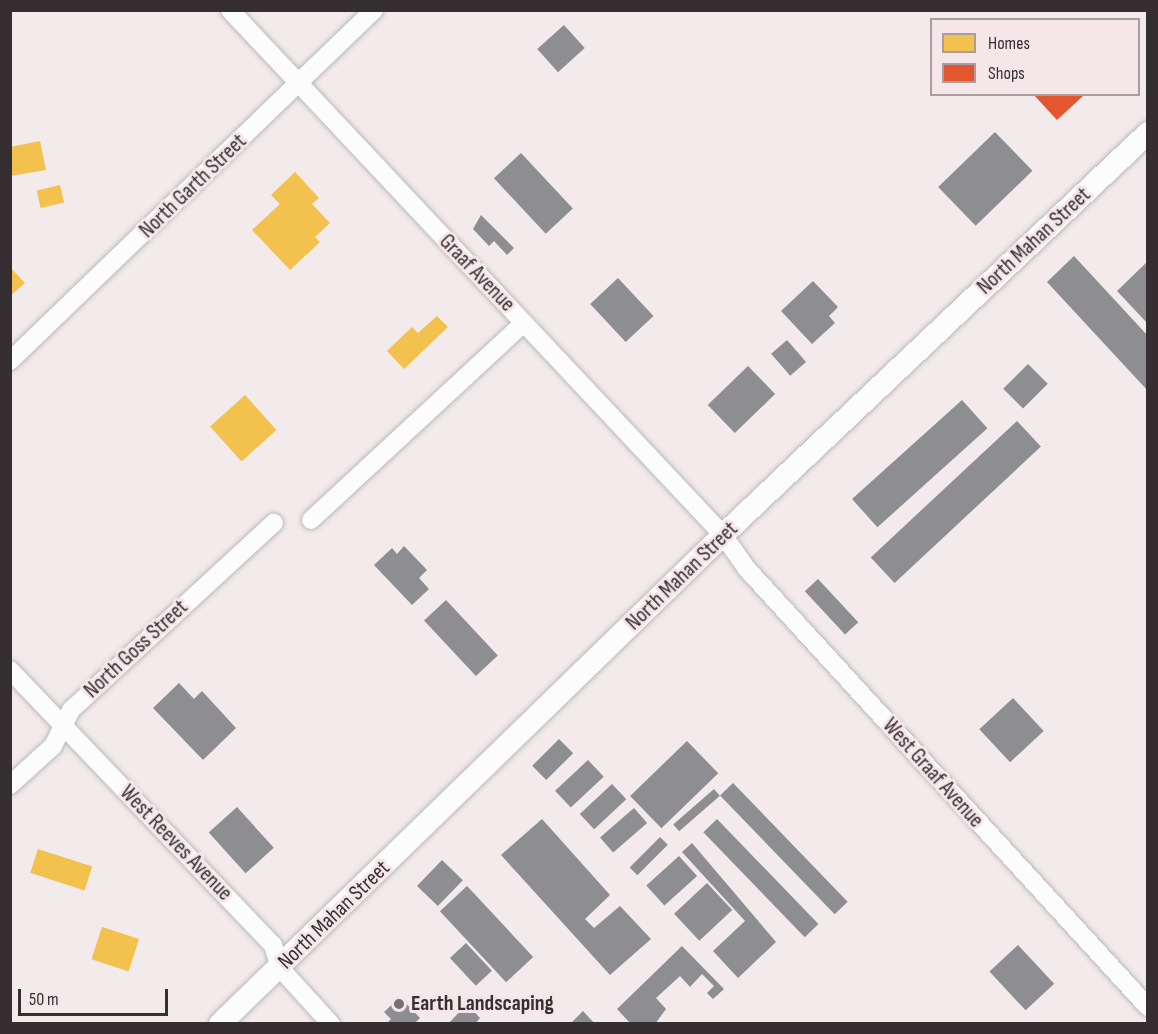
<!DOCTYPE html>
<html>
<head>
<meta charset="utf-8">
<style>
	body { margin:0 }
	#map { position:relative; width:1158px; height:1034px; overflow:hidden; background:#f2eaeb; font-family:"Sofia Sans Condensed",sans-serif }
	div>[style] { position:absolute }
	[style*='--x'] { left:calc(var(--x)*1px); top:calc(var(--y)*1px); width:calc(var(--w)*1px); rotate:calc(var(--a)*1deg) }
	.homes>* { inset:0; background:#f2c14e; transform-origin:0 0 }
	.shops>* { inset:0; background:#e4572e }
	.industry>* { inset:0; background:#8d8d92; transform-origin:0 0 }
	.roads { filter:drop-shadow(0 0 2px #beb8b9) drop-shadow(0 0 2px #beb8b9) }
	.minor>* { height:18px; margin:-9px; padding:0 9px; transform-origin:9px; border-radius:9px; background:#fdfcfc }
	.tertiary>* { height:22px; margin:-11px; padding:0 11px; transform-origin:11px; border-radius:11px; background:#fdfcfc }
	.dots>* { width:16px; height:16px; translate:-50% -50%; box-sizing:border-box; border:3px solid #f5e6ea; border-radius:50% }
	span { translate:-50% -50%; white-space:nowrap; text-align:center; line-height:1.15; -webkit-text-stroke:6px #f5e6ea; paint-order:stroke }
	.street-label { font-size:22px; color:#352f31 }
	.poi-label { font-size:22px; color:#352f31; font-weight:700 }
	.left { translate:0 -50%; text-align:left }
	.frame { position:absolute; inset:0; border:12px solid #352f31; pointer-events:none }
	.legend { position:absolute; left:930px; top:18px; width:210px; height:78px; box-sizing:border-box; background:#f5e6ea; border:2px solid #a89da0; margin:0; padding:8px 10px; list-style:none; font-size:18px; color:#352f31 }
	.legend li { display:flex; align-items:center; gap:12px; height:30px }
	.legend b { width:30px; border:2px solid #a89da0 }
	.scale { position:absolute; left:18px; top:989px; width:150px; height:27px; box-sizing:border-box; border:3px solid #352f31; border-top:0; padding-left:8px; font-size:18px; line-height:21px; white-space:nowrap; color:#352f31; -webkit-text-stroke:4px #f5e6ea; paint-order:stroke }
</style>
</head>
<body>
<div id="map">
	<div class="homes">
		<div style="clip-path:polygon(40px 141px,46px 170px,10px 176px,10px 147px)"></div>
		<div style="clip-path:polygon(295px 172px,319px 198px,312px 204px,330px 223px,315px 237px,320px 242px,290px 270px,252px 230px,280px 204px,271px 195px)"></div>
		<div style="left:60px;top:185px;width:18px;height:24px;rotate:77deg"></div>
		<div style="clip-path:polygon(10px 267px,25px 283px,10px 296px)"></div>
		<div style="clip-path:polygon(437px 316px,448px 327px,404px 369px,387px 351px,412px 327px,418px 333px)"></div>
		<div style="left:245px;top:395px;width:47px;height:47px;rotate:48deg"></div>
		<div style="left:38px;top:849px;width:57px;height:25px;rotate:18deg"></div>
		<div style="left:102px;top:927px;width:39px;height:34px;rotate:18deg"></div>
	</div>
	<div class="shops">
		<div style="clip-path:polygon(1033px 94px,1081px 94px,1083px 96px,1057px 120px)"></div>
	</div>
	<div class="industry">
		<div style="left:564px;top:25px;width:31px;height:36px;rotate:48deg"></div>
		<div style="left:995px;top:132px;width:54px;height:79px;rotate:46deg"></div>
		<div style="left:521px;top:153px;width:76px;height:37px;rotate:47deg"></div>
		<div style="clip-path:polygon(481px 215px,514px 248px,507px 255px,494px 241px,489px 246px,473px 229px)"></div>
		<div style="clip-path:polygon(1074px 256px,1148px 336px,1148px 391px,1047px 282px)"></div>
		<div style="clip-path:polygon(1148px 261px,1148px 324px,1117px 291px)"></div>
		<div style="left:618px;top:278px;width:52px;height:38px;rotate:47deg"></div>
		<div style="clip-path:polygon(813px 281px,838px 307px,829px 316px,835px 323px,812px 344px,781px 311px)"></div>
		<div style="left:787px;top:340px;width:29px;height:21px;rotate:49deg"></div>
		<div style="left:1028px;top:364px;width:28px;height:35px;rotate:45deg"></div>
		<div style="left:748px;top:366px;width:39px;height:56px;rotate:46deg"></div>
		<div style="left:962px;top:400px;width:38px;height:148px;rotate:48deg"></div>
		<div style="left:1017px;top:421px;width:35px;height:200px;rotate:47deg"></div>
		<div style="clip-path:polygon(404px 546px,427px 570px,419px 578px,429px 589px,412px 605px,374px 565px,392px 548px,397px 554px)"></div>
		<div style="left:818px;top:579px;width:59px;height:18px;rotate:47deg"></div>
		<div style="left:446px;top:600px;width:76px;height:30px;rotate:47deg"></div>
		<div style="clip-path:polygon(179px 683px,194px 699px,202px 691px,236px 728px,203px 760px,153px 708px)"></div>
		<div style="left:1013px;top:698px;width:45px;height:46px;rotate:47deg"></div>
		<div style="left:559px;top:739px;width:20px;height:38px;rotate:45deg"></div>
		<div style="left:687px;top:741px;width:45px;height:79px;rotate:46deg"></div>
		<div style="left:588px;top:760px;width:23px;height:45px;rotate:47deg"></div>
		<div style="left:733px;top:783px;width:165px;height:18px;rotate:46deg"></div>
		<div style="left:612px;top:784px;width:21px;height:44px;rotate:47deg"></div>
		<div style="left:714px;top:789px;width:9px;height:54px;rotate:49deg"></div>
		<div style="left:237px;top:807px;width:55px;height:38px;rotate:48deg"></div>
		<div style="left:634px;top:808px;width:20px;height:45px;rotate:49deg"></div>
		<div style="clip-path:polygon(542px 819px,610px 895px,585px 919px,594px 928px,620px 906px,651px 939px,610px 975px,501px 855px)"></div>
		<div style="left:717px;top:819px;width:146px;height:19px;rotate:46deg"></div>
		<div style="left:660px;top:837px;width:11px;height:43px;rotate:45deg"></div>
		<div style="clip-path:polygon(692px 843px,776px 942px,738px 978px,713px 951px,745px 921px,682px 852px)"></div>
		<div style="left:679px;top:856px;width:27px;height:44px;rotate:48deg"></div>
		<div style="left:442px;top:860px;width:29px;height:36px;rotate:44deg"></div>
		<div style="left:707px;top:883px;width:37px;height:45px;rotate:47deg"></div>
		<div style="left:467px;top:886px;width:97px;height:37px;rotate:47deg"></div>
		<div style="left:466px;top:943px;width:38px;height:22px;rotate:47deg"></div>
		<div style="left:1018px;top:945px;width:53px;height:39px;rotate:47deg"></div>
		<div style="clip-path:polygon(682px 946px,724px 989px,713px 999px,707px 993px,714px 986px,702px 974px,690px 987px,680px 976px,656px 998px,666px 1009px,655px 1024px,631px 1024px,617px 1009px)"></div>
		<div style="clip-path:polygon(400px 997px,420px 1018px,414px 1024px,388px 1022px,391px 1019px,384px 1012px)"></div>
		<div style="clip-path:polygon(467px 1004px,480px 1018px,475px 1024px,448px 1024px)"></div>
		<div style="clip-path:polygon(583px 1011px,595px 1024px,570px 1024px)"></div>
	</div>
	<div class="roads">
		<div class="minor">
			<div style="--x:230;--y:10;--w:720;--a:46.8"></div>
			<div style="--x:723;--y:535;--w:42;--a:54.8"></div>
			<div style="--x:747;--y:569;--w:594;--a:47.53"></div>
			<div style="--x:10;--y:361;--w:506;--a:-43.96"></div>
			<div style="--x:311;--y:520;--w:290;--a:-42.8"></div>
			<div style="--x:10;--y:670;--w:381;--a:46.3"></div>
			<div style="--x:273;--y:945;--w:24;--a:73"></div>
			<div style="--x:280;--y:968;--w:76;--a:47.7"></div>
			<div style="--x:10;--y:785;--w:58;--a:-42.2"></div>
			<div style="--x:53;--y:746;--w:40;--a:-63.4"></div>
			<div style="--x:71;--y:710;--w:276;--a:-42.7"></div>
		</div>
		<div class="tertiary">
			<div style="--x:220;--y:1024;--w:702;--a:-44.19"></div>
			<div style="--x:723;--y:535;--w:585;--a:-43.41"></div>
		</div>
	</div>
	<div class="dots">
		<div style="left:399px;top:1004px;background:#777072"></div>
	</div>
	<div class="street-label">
		<span style="left:193px;top:186px;rotate:-44deg">North Garth Street</span>
		<span style="left:1034px;top:241px;rotate:-43deg">North Mahan Street</span>
		<span style="left:477px;top:273px;rotate:46deg">Graaf Avenue</span>
		<span style="left:682px;top:576px;rotate:-44deg">North Mahan Street</span>
		<span style="left:136px;top:649px;rotate:-43deg">North Goss Street</span>
		<span style="left:933px;top:773px;rotate:48deg">West Graaf Avenue</span>
		<span style="left:176px;top:843px;rotate:46deg">West Reeves Avenue</span>
		<span style="left:334px;top:915px;rotate:-44deg">North Mahan Street</span>
	</div>
	<div class="poi-label">
		<span class="left" style="left:411px;top:1004px">Earth Landscaping</span>
	</div>
	<div class="frame"></div>
	<ul class="legend">
	<li><b style="height:16px;background:#f2c14e"></b>Homes</li>
	<li><b style="height:16px;background:#e4572e"></b>Shops</li>
	</ul>
	<div class="scale">50 m</div>
</div>
</body>
</html>
